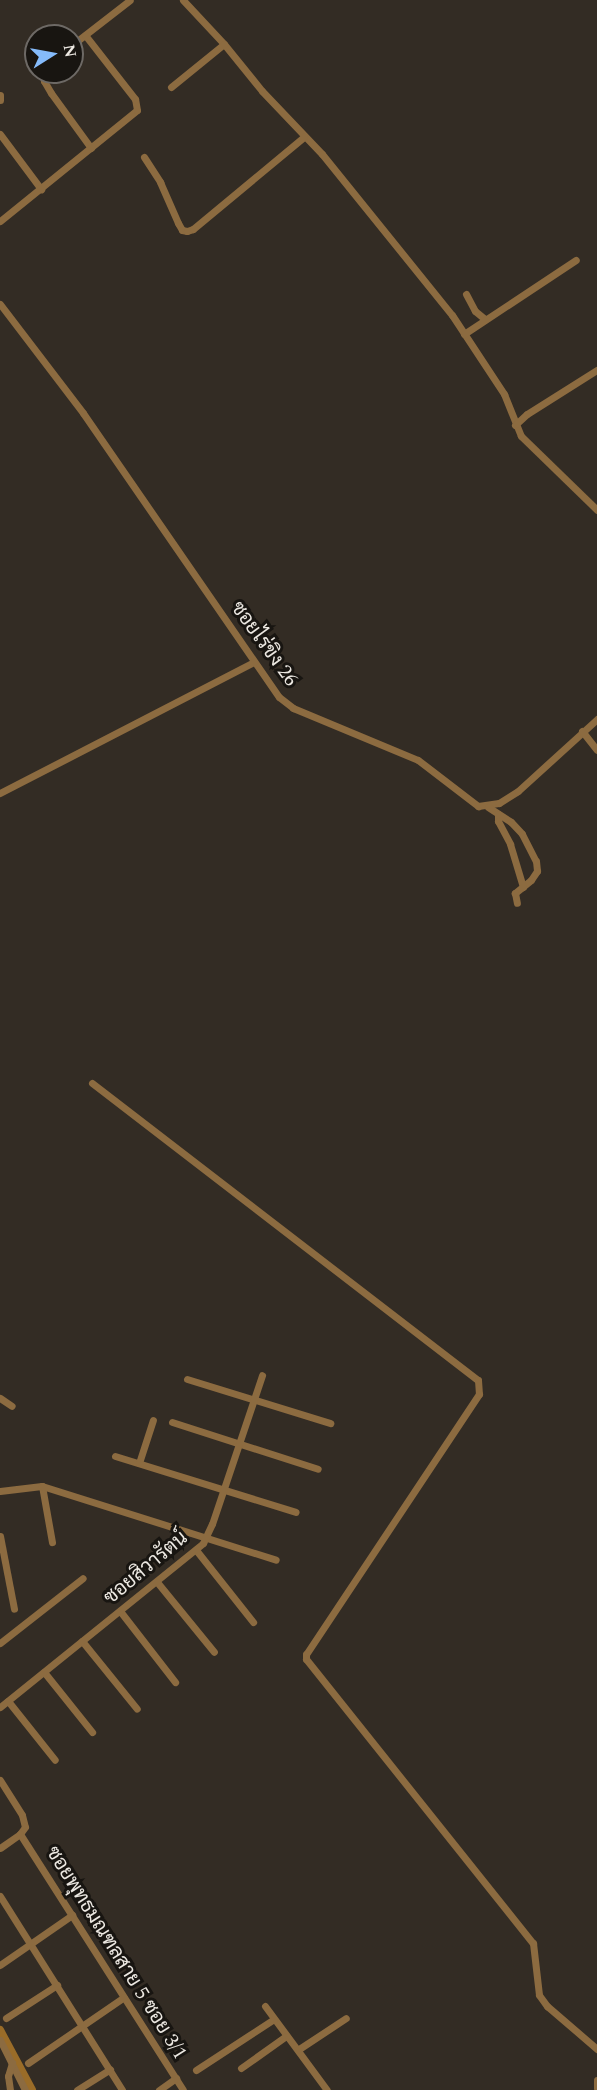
<!DOCTYPE html>
<html>
<head>
<meta charset="utf-8">
<style>
	body { margin:0 }
	#map { position:relative; width:597px; height:2090px; overflow:hidden; background:#332c24; font-family:Spectral,Sarabun,serif }
	div>[style] { position:absolute }
	[style*='--x'] { left:calc(var(--x)*1px); top:calc(var(--y)*1px); width:calc(var(--w)*1px); rotate:calc(var(--a)*1deg) }
	.canal>* { height:8px; margin:-4px; padding:0 4px; transform-origin:4px; border-radius:4px; background:#9a6c28 }
	.street>* { height:7px; margin:-3.5px; padding:0 3.5px; transform-origin:3.5px; border-radius:3.5px; background:#8c6b40 }
	span { translate:-50% -50%; white-space:nowrap; text-align:center; line-height:1.15; -webkit-text-stroke:6px #181511; paint-order:stroke }
	.street-label { font-size:20px; color:#ece8e2 }
	.north { position:absolute; left:24px; top:24px; width:60px; height:60px; box-sizing:border-box; background:#181511; border:2px solid #6d6965; border-radius:50%; rotate:79deg; font-size:16px; font-weight:700; line-height:24px; text-align:center; color:#ece8e2 }
	.north::after { content:''; display:block; margin:auto; width:21px; height:27px; background:#85bbfb; clip-path:polygon(50% 0,100% 100%,50% 72%,0 100%) }
</style>
</head>
<body>
<div id="map">
	<div class="canal">
		<div style="--x:0;--y:2030;--w:68;--a:61.9"></div>
	</div>
	<div class="street">
		<div style="--x:183;--y:0;--w:60;--a:47"></div>
		<div style="--x:224;--y:44;--w:60;--a:51"></div>
		<div style="--x:262;--y:91;--w:87;--a:46.4"></div>
		<div style="--x:322;--y:154;--w:207;--a:51.1"></div>
		<div style="--x:452;--y:315;--w:95;--a:56.6"></div>
		<div style="--x:504;--y:394;--w:45;--a:68"></div>
		<div style="--x:521;--y:436;--w:106;--a:44.2"></div>
		<div style="--x:72;--y:45;--w:73;--a:-37.8"></div>
		<div style="--x:45;--y:72;--w:9;--a:96"></div>
		<div style="--x:44;--y:81;--w:14;--a:60"></div>
		<div style="--x:51;--y:93;--w:68;--a:54"></div>
		<div style="--x:171;--y:87;--w:68;--a:-39.1"></div>
		<div style="--x:0;--y:95;--w:5;--a:90"></div>
		<div style="--x:0;--y:134;--w:69;--a:53.3"></div>
		<div style="--x:144;--y:157;--w:30;--a:57"></div>
		<div style="--x:160;--y:182;--w:45;--a:66.3"></div>
		<div style="--x:178;--y:223;--w:8;--a:60"></div>
		<div style="--x:182;--y:230;--w:5;--a:11"></div>
		<div style="--x:187;--y:231;--w:6;--a:-18"></div>
		<div style="--x:193;--y:229;--w:144;--a:-39.7"></div>
		<div style="--x:0;--y:221;--w:176;--a:-39"></div>
		<div style="--x:137;--y:110;--w:11;--a:-100"></div>
		<div style="--x:135;--y:99;--w:81;--a:-128"></div>
		<div style="--x:466;--y:294;--w:19;--a:62"></div>
		<div style="--x:475;--y:311;--w:13;--a:39"></div>
		<div style="--x:0;--y:304;--w:137;--a:52.7"></div>
		<div style="--x:83;--y:413;--w:345;--a:55.4"></div>
		<div style="--x:279;--y:697;--w:18;--a:38"></div>
		<div style="--x:293;--y:708;--w:135;--a:22.6"></div>
		<div style="--x:418;--y:760;--w:76;--a:37.5"></div>
		<div style="--x:478;--y:806;--w:21;--a:-8"></div>
		<div style="--x:499;--y:803;--w:22;--a:-32"></div>
		<div style="--x:518;--y:791;--w:107;--a:-42.3"></div>
		<div style="--x:464;--y:334;--w:134;--a:-33.5"></div>
		<div style="--x:515;--y:425;--w:16;--a:-43"></div>
		<div style="--x:527;--y:414;--w:83;--a:-32.2"></div>
		<div style="--x:582;--y:731;--w:24;--a:52"></div>
		<div style="--x:0;--y:793;--w:286;--a:-27.3"></div>
		<div style="--x:488;--y:807;--w:27;--a:33"></div>
		<div style="--x:511;--y:822;--w:16;--a:47"></div>
		<div style="--x:522;--y:834;--w:30;--a:63"></div>
		<div style="--x:536;--y:861;--w:10;--a:84"></div>
		<div style="--x:537;--y:871;--w:11;--a:124"></div>
		<div style="--x:531;--y:880;--w:21;--a:141"></div>
		<div style="--x:515;--y:893;--w:10;--a:79"></div>
		<div style="--x:498;--y:814;--w:7;--a:90"></div>
		<div style="--x:498;--y:821;--w:26;--a:62"></div>
		<div style="--x:510;--y:844;--w:45;--a:73.2"></div>
		<div style="--x:92;--y:1083;--w:487;--a:37.6"></div>
		<div style="--x:478;--y:1380;--w:14;--a:86"></div>
		<div style="--x:479;--y:1394;--w:312;--a:123.6"></div>
		<div style="--x:306;--y:1654;--w:5;--a:90"></div>
		<div style="--x:306;--y:1659;--w:364;--a:51.4"></div>
		<div style="--x:533;--y:1943;--w:52;--a:83.4"></div>
		<div style="--x:539;--y:1995;--w:14;--a:54"></div>
		<div style="--x:547;--y:2006;--w:66;--a:40.7"></div>
		<div style="--x:187;--y:1379;--w:150;--a:17.1"></div>
		<div style="--x:0;--y:1398;--w:14;--a:34"></div>
		<div style="--x:172;--y:1422;--w:153;--a:17.8"></div>
		<div style="--x:115;--y:1456;--w:189;--a:17.2"></div>
		<div style="--x:139;--y:1463;--w:45;--a:-72"></div>
		<div style="--x:42;--y:1486;--w:57;--a:79.9"></div>
		<div style="--x:0;--y:1491;--w:42;--a:-6.8"></div>
		<div style="--x:42;--y:1486;--w:245;--a:17.5"></div>
		<div style="--x:0;--y:1536;--w:74;--a:79.1"></div>
		<div style="--x:196;--y:1550;--w:92;--a:51.6"></div>
		<div style="--x:157;--y:1582;--w:90;--a:50.8"></div>
		<div style="--x:120;--y:1611;--w:90;--a:52.2"></div>
		<div style="--x:82;--y:1641;--w:87;--a:51"></div>
		<div style="--x:0;--y:1643;--w:105;--a:-38.1"></div>
		<div style="--x:44;--y:1672;--w:77;--a:51.3"></div>
		<div style="--x:8;--y:1701;--w:75;--a:51.5"></div>
		<div style="--x:0;--y:1707;--w:261;--a:-38.9"></div>
		<div style="--x:203;--y:1543;--w:21;--a:-65"></div>
		<div style="--x:212;--y:1524;--w:157;--a:-71.4"></div>
		<div style="--x:0;--y:1780;--w:41;--a:57.8"></div>
		<div style="--x:22;--y:1815;--w:12;--a:76"></div>
		<div style="--x:25;--y:1827;--w:9;--a:126"></div>
		<div style="--x:20;--y:1834;--w:24;--a:145"></div>
		<div style="--x:20;--y:1834;--w:303;--a:57.5"></div>
		<div style="--x:0;--y:1896;--w:229;--a:57.8"></div>
		<div style="--x:0;--y:1965;--w:88;--a:-34.8"></div>
		<div style="--x:265;--y:2006;--w:104;--a:53.6"></div>
		<div style="--x:6;--y:2018;--w:61;--a:-32.9"></div>
		<div style="--x:0;--y:2040;--w:56;--a:63.4"></div>
		<div style="--x:299;--y:2049;--w:56;--a:-33.4"></div>
		<div style="--x:28;--y:2063;--w:116;--a:-34.5"></div>
		<div style="--x:241;--y:2068;--w:55;--a:-35.4"></div>
		<div style="--x:196;--y:2070;--w:93;--a:-33.2"></div>
		<div style="--x:597;--y:2080;--w:8;--a:90"></div>
		<div style="--x:10;--y:2090;--w:14;--a:-98"></div>
		<div style="--x:8;--y:2076;--w:14;--a:-73"></div>
		<div style="--x:77;--y:2090;--w:39;--a:-32"></div>
		<div style="--x:159;--y:2090;--w:21;--a:-35"></div>
	</div>
	<div class="street-label">
		<span style="left:264px;top:644px;rotate:54deg">ซอยไร่ขิง 26</span>
		<span style="left:146px;top:1568px;rotate:-40deg">ซอยสิวารัตน์</span>
		<span style="left:116px;top:1953px;rotate:58deg">ซอยพุทธมณฑลสาย 5 ซอย 3/1</span>
	</div>
	<div class="north">N</div>
</div>
</body>
</html>
